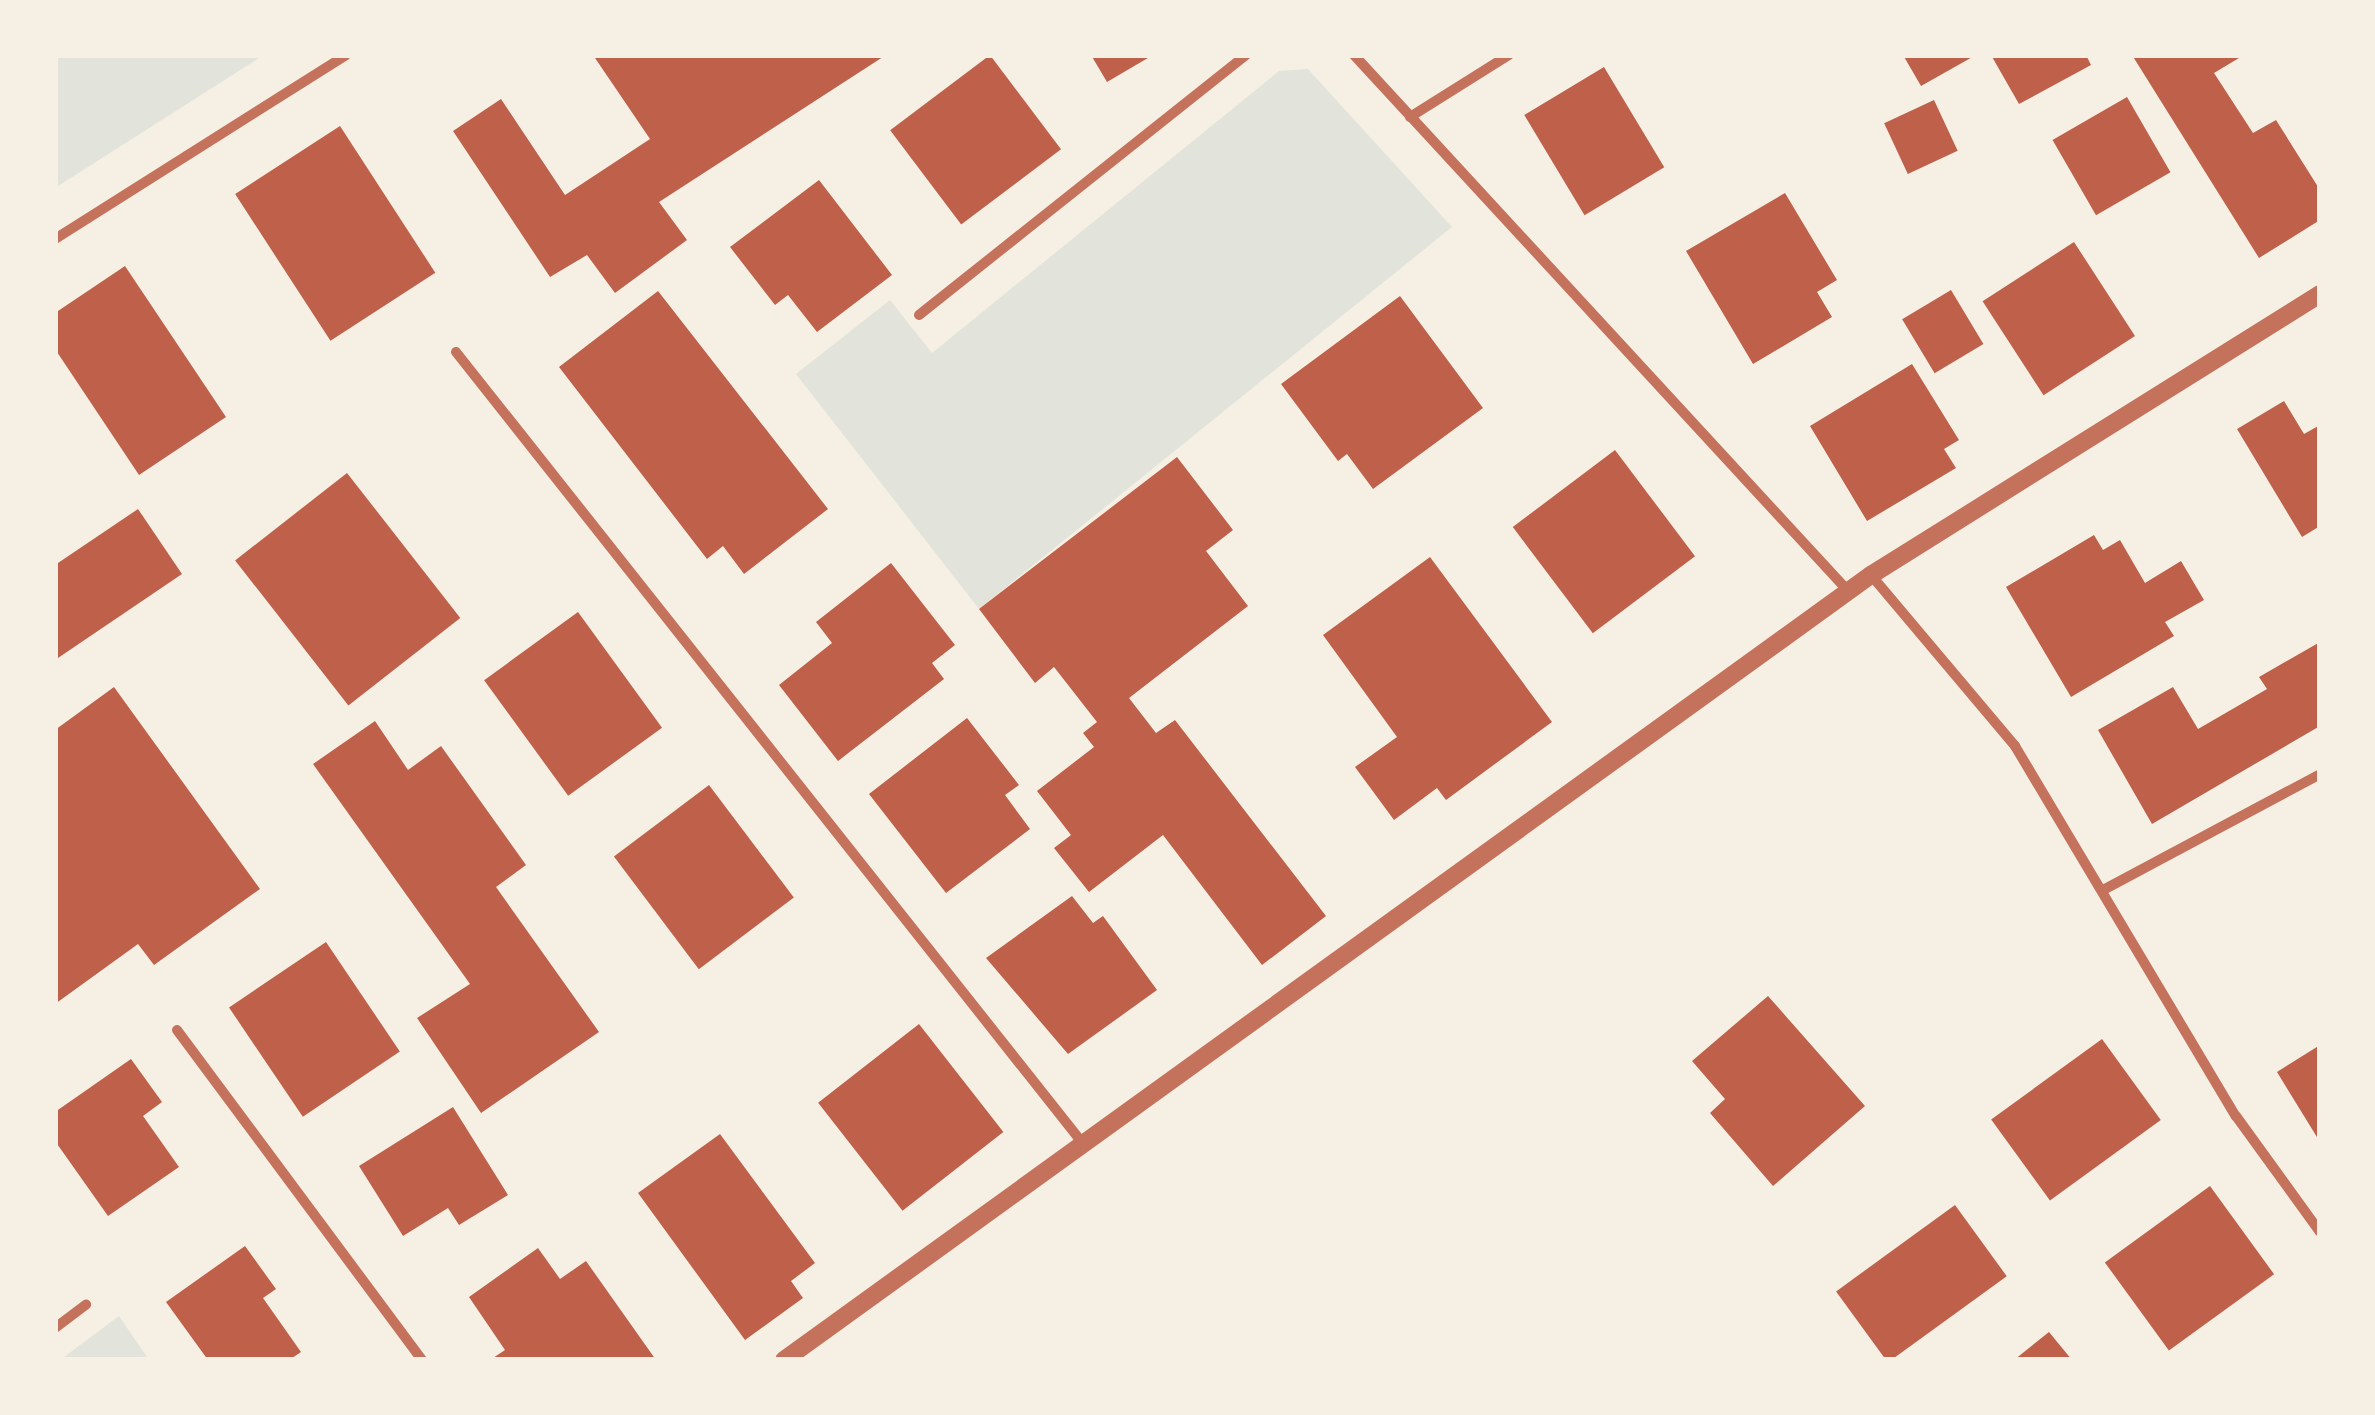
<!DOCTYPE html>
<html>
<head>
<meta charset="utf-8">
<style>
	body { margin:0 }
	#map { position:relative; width:2375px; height:1415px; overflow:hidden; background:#f6efe4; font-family:Signika,sans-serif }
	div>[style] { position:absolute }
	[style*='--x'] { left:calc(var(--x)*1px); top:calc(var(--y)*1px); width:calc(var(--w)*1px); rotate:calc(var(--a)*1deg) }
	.green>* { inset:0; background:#e2e4dc }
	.building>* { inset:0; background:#bf614a; transform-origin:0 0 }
	.minor>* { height:10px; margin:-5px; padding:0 5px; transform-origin:5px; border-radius:5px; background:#c5725c }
	.tertiary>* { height:18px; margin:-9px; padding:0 9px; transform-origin:9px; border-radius:9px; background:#c5725c }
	span { translate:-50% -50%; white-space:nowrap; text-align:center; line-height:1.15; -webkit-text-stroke:9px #f6efe4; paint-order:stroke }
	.frame { position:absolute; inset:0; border:58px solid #f6efe4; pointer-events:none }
</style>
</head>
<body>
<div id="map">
	<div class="green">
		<div style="clip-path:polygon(55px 55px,264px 55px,55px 188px)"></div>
		<div style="clip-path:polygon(1308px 69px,1452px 227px,979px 609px,796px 374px,890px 300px,932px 353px,1279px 71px)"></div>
		<div style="clip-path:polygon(119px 1316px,149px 1360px,60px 1360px)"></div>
	</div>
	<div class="building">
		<div style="clip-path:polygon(593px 55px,886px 55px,659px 202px,687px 240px,615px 293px,587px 255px,550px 277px,453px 131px,501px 99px,565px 195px,650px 139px)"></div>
		<div style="left:990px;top:55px;width:118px;height:125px;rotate:53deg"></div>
		<div style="clip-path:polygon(1091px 55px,1153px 55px,1107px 82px)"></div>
		<div style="clip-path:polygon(1903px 55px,1976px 55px,1921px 86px)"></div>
		<div style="clip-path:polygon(1991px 55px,2086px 55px,2091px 65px,2019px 104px)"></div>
		<div style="clip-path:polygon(2132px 55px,2244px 55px,2214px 73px,2253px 133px,2276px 120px,2320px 190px,2320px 220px,2259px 258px)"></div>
		<div style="left:1604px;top:67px;width:117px;height:93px;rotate:59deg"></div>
		<div style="left:2127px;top:97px;width:87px;height:86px;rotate:60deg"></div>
		<div style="left:1934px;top:100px;width:56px;height:55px;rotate:65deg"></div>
		<div style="left:340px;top:126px;width:175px;height:125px;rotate:57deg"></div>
		<div style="clip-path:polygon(819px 180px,892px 275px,817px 332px,788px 295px,775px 305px,730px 247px)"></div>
		<div style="clip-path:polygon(1785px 193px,1837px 280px,1817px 292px,1832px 317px,1753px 364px,1686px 251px)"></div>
		<div style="left:2074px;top:242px;width:112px;height:109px;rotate:57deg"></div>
		<div style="clip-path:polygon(125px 266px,226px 417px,139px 475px,55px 349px,55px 313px)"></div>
		<div style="left:1951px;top:290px;width:63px;height:57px;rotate:59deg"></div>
		<div style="clip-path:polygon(658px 291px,828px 509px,744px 574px,723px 546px,707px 559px,559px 367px)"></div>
		<div style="clip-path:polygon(1400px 296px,1483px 408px,1373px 489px,1347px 454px,1338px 461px,1281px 384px)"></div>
		<div style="clip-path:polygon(1912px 364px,1959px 440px,1944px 449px,1956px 468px,1867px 521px,1810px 426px)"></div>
		<div style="clip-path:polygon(2284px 401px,2304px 434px,2320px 425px,2320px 526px,2302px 537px,2237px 429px)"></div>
		<div style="left:1615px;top:450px;width:133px;height:128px;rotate:53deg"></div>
		<div style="clip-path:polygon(1177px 457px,1233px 530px,1206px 551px,1248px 606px,1129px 698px,1156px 733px,1175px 720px,1326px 916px,1262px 965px,1163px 835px,1089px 892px,1054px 848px,1071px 835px,1037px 791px,1094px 747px,1083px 733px,1097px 722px,1054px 667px,1035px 683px,979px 609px)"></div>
		<div style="left:347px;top:473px;width:184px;height:142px;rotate:52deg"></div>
		<div style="clip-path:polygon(138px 509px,182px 574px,55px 660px,55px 565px)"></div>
		<div style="clip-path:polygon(2094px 535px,2103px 550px,2120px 540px,2145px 583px,2181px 561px,2204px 600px,2165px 622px,2174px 636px,2071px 697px,2006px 587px)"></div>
		<div style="clip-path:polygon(1430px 557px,1552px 722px,1446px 800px,1437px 788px,1394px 820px,1355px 767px,1397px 737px,1323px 635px)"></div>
		<div style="clip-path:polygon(891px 563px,955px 645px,932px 663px,944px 679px,838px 761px,779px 685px,832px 643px,816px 622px)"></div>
		<div style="left:578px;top:612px;width:143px;height:116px;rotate:54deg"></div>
		<div style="clip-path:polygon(2320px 642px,2320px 726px,2152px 824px,2098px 730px,2173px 687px,2198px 729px,2267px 689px,2259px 677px)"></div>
		<div style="clip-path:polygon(114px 687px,260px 889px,154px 965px,138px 944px,55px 1004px,55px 730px)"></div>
		<div style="clip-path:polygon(967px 718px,1019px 785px,1005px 795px,1030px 829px,946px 893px,869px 794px)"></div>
		<div style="clip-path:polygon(375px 721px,408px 770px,441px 746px,526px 865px,496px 887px,599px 1032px,481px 1113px,417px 1018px,470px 984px,313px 764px)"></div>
		<div style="left:709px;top:785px;width:141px;height:119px;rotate:53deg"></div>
		<div style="clip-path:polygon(1072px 896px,1093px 923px,1103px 916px,1157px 990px,1068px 1054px,986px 958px)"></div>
		<div style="left:326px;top:942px;width:132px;height:117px;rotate:56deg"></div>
		<div style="clip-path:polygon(1768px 996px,1865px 1106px,1773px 1186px,1710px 1113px,1725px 1099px,1692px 1061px)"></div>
		<div style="left:919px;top:1024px;width:137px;height:128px;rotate:52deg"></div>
		<div style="left:2102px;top:1039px;width:100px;height:137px;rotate:54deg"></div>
		<div style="clip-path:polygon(2320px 1045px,2320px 1142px,2277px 1072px)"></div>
		<div style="clip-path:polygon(131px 1059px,162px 1102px,143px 1116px,179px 1167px,108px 1216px,55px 1141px,55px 1112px)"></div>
		<div style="clip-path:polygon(453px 1107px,508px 1195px,459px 1225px,448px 1208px,403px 1236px,359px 1166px)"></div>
		<div style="clip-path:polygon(720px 1134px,815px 1263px,791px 1281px,803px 1298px,745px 1340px,638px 1193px)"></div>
		<div style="left:2210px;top:1186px;width:109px;height:130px;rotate:54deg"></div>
		<div style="left:1955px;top:1205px;width:88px;height:147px;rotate:54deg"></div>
		<div style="clip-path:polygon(245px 1246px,276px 1289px,263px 1298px,301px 1352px,289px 1360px,208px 1360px,166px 1302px)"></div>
		<div style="clip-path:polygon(538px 1248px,560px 1279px,586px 1261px,656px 1360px,490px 1360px,505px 1350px,469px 1297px)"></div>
		<div style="clip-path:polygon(2049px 1332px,2072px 1360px,2014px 1360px)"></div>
	</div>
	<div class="minor">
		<div style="--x:1354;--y:55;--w:730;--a:47.33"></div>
		<div style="--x:1410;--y:117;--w:117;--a:-32.1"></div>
		<div style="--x:55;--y:239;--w:344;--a:-32.3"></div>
		<div style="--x:919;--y:315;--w:418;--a:-38.5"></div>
		<div style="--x:456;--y:352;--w:1007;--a:51.62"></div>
		<div style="--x:1871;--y:575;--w:224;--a:49.9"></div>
		<div style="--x:2015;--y:746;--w:431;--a:59.2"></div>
		<div style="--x:2236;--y:1116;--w:143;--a:54.1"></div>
		<div style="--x:2105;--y:889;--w:244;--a:-28.1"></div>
		<div style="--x:177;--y:1030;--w:411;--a:53.4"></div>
		<div style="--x:55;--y:1328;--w:39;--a:-37"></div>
	</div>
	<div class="tertiary">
		<div style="--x:784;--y:1360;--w:1341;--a:-35.84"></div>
		<div style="--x:1871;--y:575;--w:530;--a:-32.04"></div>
	</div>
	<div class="frame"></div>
</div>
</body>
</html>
